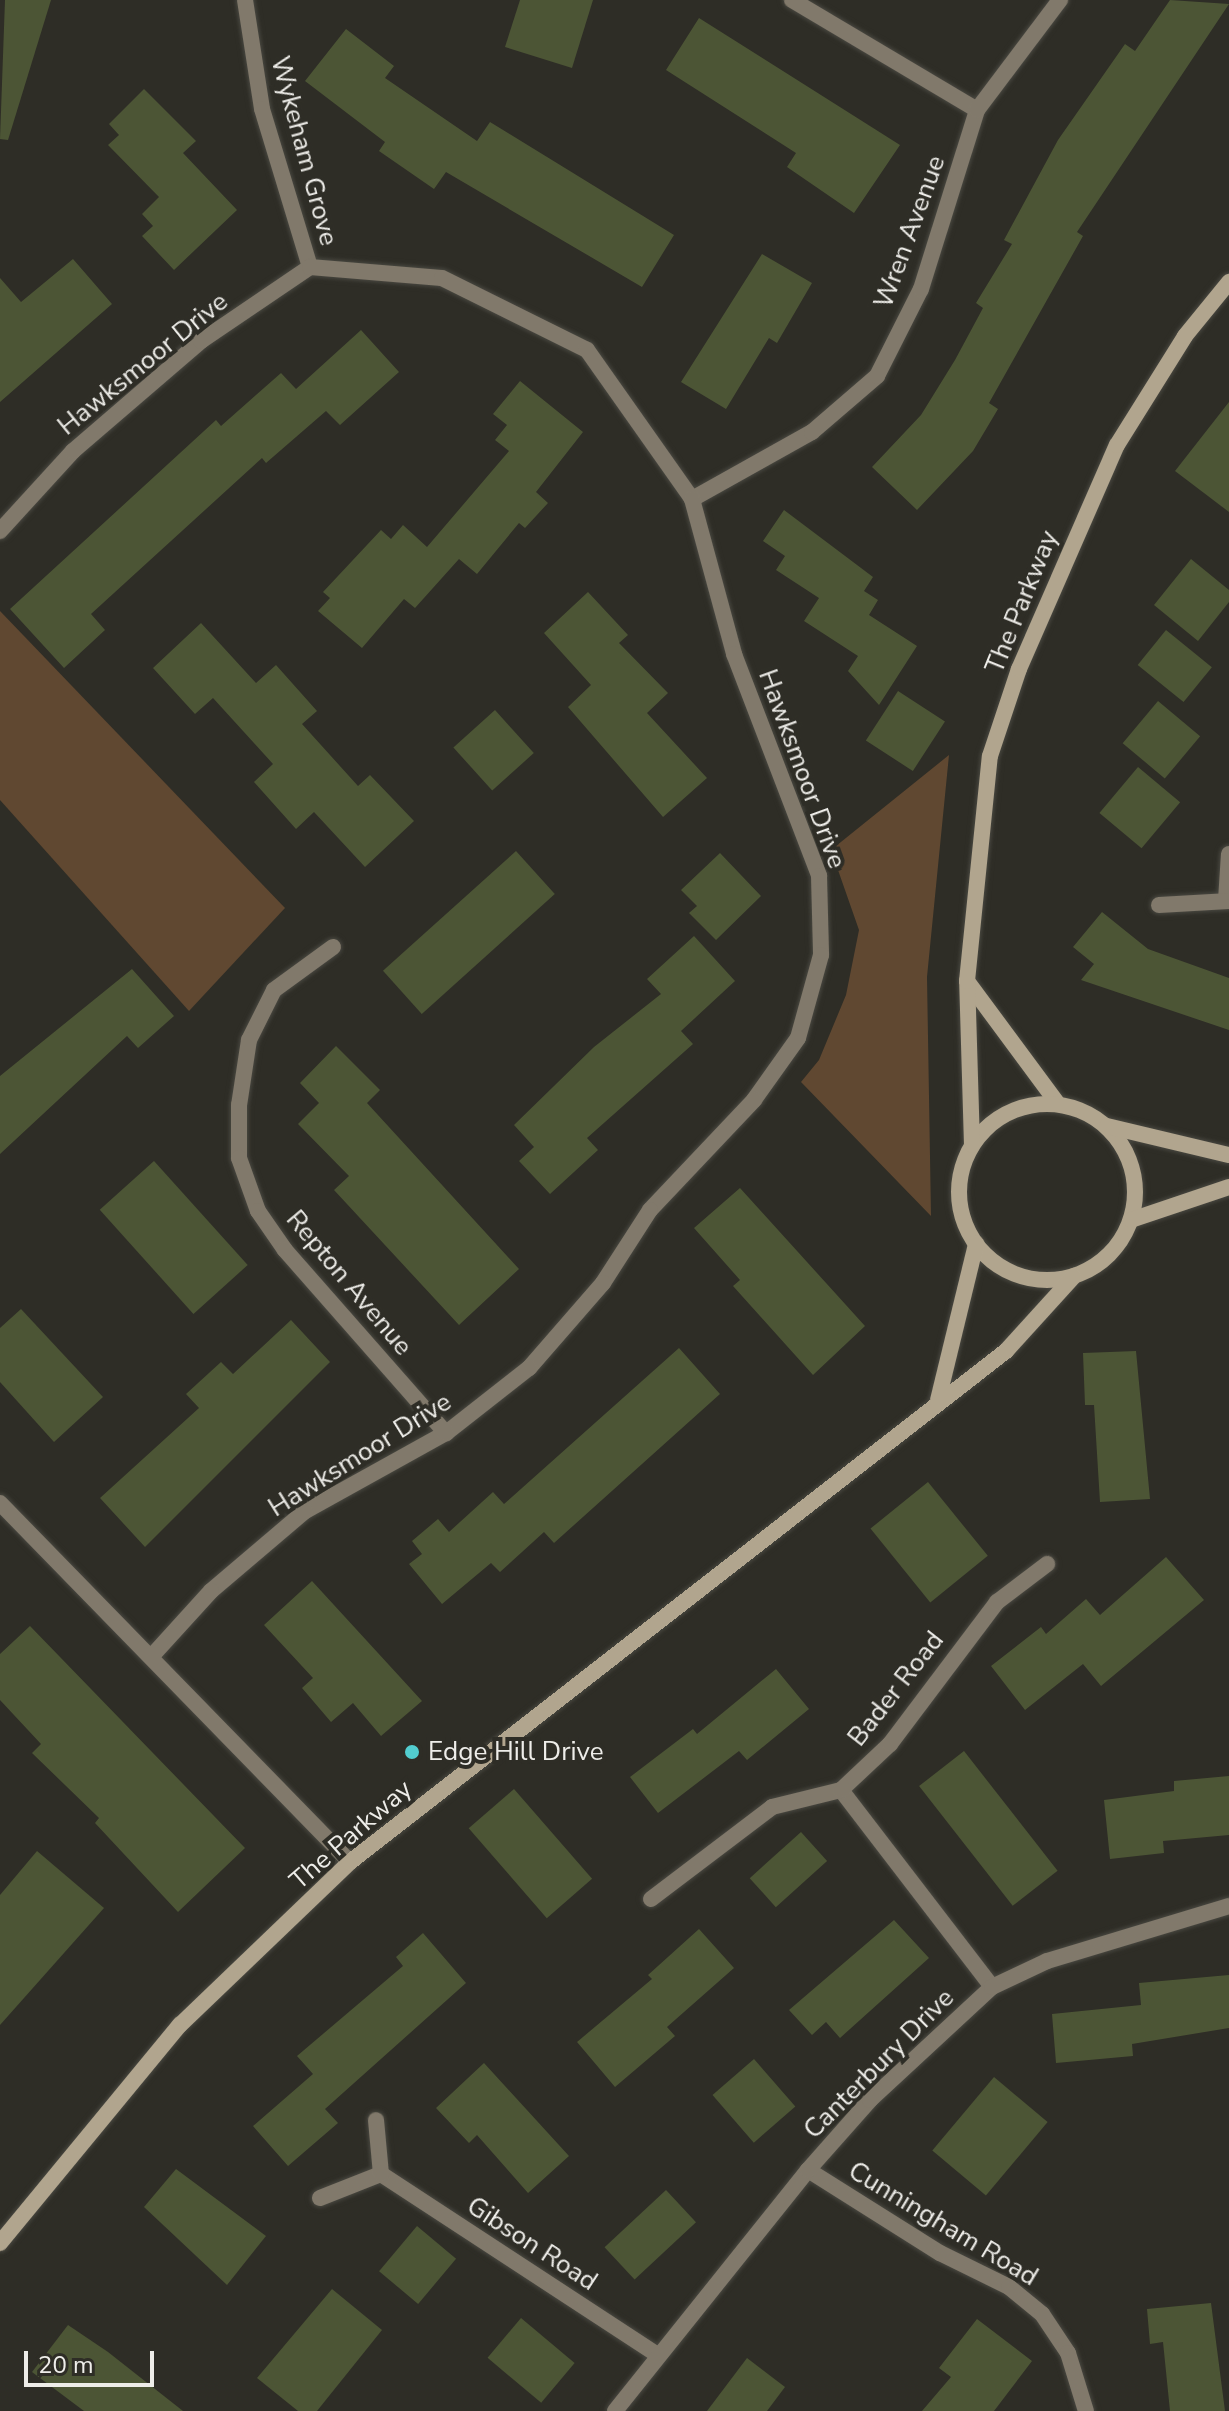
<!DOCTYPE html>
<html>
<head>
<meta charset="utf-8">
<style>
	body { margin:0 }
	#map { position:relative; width:1229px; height:2411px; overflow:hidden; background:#2e2d26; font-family:"Nunito Sans",sans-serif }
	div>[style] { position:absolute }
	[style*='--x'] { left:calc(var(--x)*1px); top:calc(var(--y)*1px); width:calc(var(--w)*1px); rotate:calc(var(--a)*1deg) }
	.green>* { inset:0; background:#604831 }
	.building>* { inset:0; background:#4c5535; transform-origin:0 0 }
	.roads { filter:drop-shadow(0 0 2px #494841) drop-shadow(0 0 2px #494841) }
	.street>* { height:16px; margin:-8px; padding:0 8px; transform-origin:8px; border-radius:8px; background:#81796b }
	.secondary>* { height:16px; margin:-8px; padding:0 8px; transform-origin:8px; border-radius:8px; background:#b1a58e }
	.secondary>.ring { margin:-8px; padding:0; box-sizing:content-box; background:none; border:16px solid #b1a58e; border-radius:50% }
	.dots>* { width:22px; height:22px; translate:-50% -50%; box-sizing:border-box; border:4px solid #2e2d26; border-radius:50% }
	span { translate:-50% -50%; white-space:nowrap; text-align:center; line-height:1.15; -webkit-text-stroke:8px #2e2d26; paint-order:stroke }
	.street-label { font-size:26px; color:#eeede9 }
	.poi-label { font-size:26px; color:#eeede9 }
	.left { translate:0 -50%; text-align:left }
	.scale { position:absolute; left:24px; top:2351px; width:130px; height:36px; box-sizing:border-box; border:4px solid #eeede9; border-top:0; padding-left:10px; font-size:24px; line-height:28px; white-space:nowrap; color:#eeede9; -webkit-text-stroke:6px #2e2d26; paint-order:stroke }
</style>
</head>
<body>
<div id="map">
	<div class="green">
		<div style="clip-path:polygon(0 611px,285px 908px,189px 1011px,0 800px)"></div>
		<div style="clip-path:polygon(949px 755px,927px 977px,931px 1216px,801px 1082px,819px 1060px,846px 995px,859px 930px,831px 850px)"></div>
	</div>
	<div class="building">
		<div style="clip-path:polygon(5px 0,51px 0,8px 140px,0 139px)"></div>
		<div style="clip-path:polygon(520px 0,593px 0,572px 68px,505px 47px)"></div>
		<div style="clip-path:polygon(1170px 0,1229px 4px,1077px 232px,1083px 236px,989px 403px,998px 409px,973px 451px,917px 510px,872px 467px,921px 415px,955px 360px,983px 308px,976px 303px,1012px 244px,1004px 240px,1058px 140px,1125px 44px,1135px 51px)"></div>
		<div style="clip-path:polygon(699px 18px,900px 145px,854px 213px,787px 167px,796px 153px,666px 70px)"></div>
		<div style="clip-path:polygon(346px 29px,394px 66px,385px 78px,477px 141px,490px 122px,674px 235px,642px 287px,446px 172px,434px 189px,379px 151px,385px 142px,305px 81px)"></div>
		<div style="clip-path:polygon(144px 89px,196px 141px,183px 153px,237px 210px,174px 270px,142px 236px,153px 226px,142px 214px,159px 197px,108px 145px,119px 135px,109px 124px)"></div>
		<div style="clip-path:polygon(762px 254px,812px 283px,777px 343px,769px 338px,726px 409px,681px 382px)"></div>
		<div style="clip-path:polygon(73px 259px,112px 304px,0 402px,0 278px,21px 302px)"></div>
		<div style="clip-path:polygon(361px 330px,399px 372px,340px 425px,326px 411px,266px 463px,262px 458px,91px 614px,105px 630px,64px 668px,10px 609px,216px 420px,221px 426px,281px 373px,296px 389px)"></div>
		<div style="clip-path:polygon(520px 381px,583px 432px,536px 492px,548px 503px,525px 528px,519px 523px,477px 574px,459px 559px,415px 608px,404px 599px,362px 648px,318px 611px,330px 598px,323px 592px,381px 530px,391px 539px,403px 525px,427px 547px,509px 451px,495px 440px,507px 425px,493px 414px)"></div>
		<div style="clip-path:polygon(1229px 402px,1229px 512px,1175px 471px)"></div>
		<div style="clip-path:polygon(784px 510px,873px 577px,864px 591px,878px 600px,869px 615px,917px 646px,879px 705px,848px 671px,858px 656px,804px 621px,819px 598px,776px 570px,785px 556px,763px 541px)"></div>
		<div style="clip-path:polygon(1191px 559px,1229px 590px,1229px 602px,1198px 641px,1154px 605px)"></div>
		<div style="clip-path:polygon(588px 592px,628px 635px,619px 643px,668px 693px,647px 713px,707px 778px,663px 817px,568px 707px,591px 685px,544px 633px)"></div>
		<div style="clip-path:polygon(201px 623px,256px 683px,276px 665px,317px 711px,302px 724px,358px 786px,370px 775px,414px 821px,365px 867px,314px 812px,296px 829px,254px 782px,273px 764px,213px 698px,195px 714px,153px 668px)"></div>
		<div style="left:1166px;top:630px;width:59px;height:45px;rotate:39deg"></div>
		<div style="left:898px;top:691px;width:56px;height:59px;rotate:33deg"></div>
		<div style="left:1158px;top:701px;width:55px;height:55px;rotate:40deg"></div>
		<div style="left:495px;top:710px;width:58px;height:56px;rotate:48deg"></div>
		<div style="left:1138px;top:767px;width:55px;height:60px;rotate:40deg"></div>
		<div style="left:516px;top:851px;width:58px;height:179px;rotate:48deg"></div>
		<div style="clip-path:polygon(720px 853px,761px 896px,716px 940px,689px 913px,697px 906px,681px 890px)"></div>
		<div style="clip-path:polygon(1102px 912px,1148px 949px,1229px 978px,1229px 1030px,1081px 980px,1094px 964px,1073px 947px)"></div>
		<div style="clip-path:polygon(694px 936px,735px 981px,681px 1031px,693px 1044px,587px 1138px,598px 1150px,550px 1194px,519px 1161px,534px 1147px,514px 1125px,594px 1047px,661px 994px,647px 979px)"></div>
		<div style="clip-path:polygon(132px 969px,174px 1016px,138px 1048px,127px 1036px,0 1154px,0 1076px)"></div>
		<div style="clip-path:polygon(336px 1046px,380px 1090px,367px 1103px,519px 1269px,459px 1325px,334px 1190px,349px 1176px,298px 1124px,319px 1103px,300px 1083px)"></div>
		<div style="left:154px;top:1161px;width:140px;height:73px;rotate:48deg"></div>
		<div style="clip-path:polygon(740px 1188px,865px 1326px,813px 1375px,733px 1286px,740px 1280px,694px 1228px)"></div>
		<div style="clip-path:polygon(21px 1309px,103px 1397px,54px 1442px,0 1382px,0 1328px)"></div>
		<div style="clip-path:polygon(291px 1320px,330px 1362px,145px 1547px,100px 1498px,199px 1408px,186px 1394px,221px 1362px,233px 1374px)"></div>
		<div style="clip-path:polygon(679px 1348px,720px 1394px,554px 1543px,544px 1532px,500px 1572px,491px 1563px,442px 1604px,409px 1564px,422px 1554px,412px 1541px,438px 1519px,449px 1532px,493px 1492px,504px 1504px)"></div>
		<div style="clip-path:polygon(1136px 1351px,1150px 1499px,1100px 1502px,1094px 1405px,1085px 1405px,1083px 1353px)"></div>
		<div style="left:928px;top:1482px;width:95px;height:74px;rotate:51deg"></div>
		<div style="clip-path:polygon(1166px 1557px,1204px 1600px,1101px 1686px,1083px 1664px,1025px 1710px,991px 1666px,1041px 1627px,1046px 1634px,1086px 1599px,1100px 1615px)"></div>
		<div style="clip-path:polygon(312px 1581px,422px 1701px,381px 1736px,353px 1703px,331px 1722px,302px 1688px,313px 1678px,264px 1625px)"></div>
		<div style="clip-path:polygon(30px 1626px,245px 1848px,178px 1912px,95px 1823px,99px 1818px,32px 1753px,41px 1744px,0 1700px,0 1654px)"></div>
		<div style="clip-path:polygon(776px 1669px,809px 1709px,747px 1760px,739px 1751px,658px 1813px,630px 1777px,693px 1729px,697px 1734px)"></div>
		<div style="left:964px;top:1751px;width:152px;height:57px;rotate:52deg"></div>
		<div style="clip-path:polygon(1229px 1776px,1229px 1835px,1163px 1841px,1164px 1853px,1110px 1859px,1104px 1800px,1174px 1791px,1174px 1781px)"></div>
		<div style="left:514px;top:1789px;width:119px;height:60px;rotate:49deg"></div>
		<div style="left:801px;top:1832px;width:39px;height:69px;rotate:48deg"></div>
		<div style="clip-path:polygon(37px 1851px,104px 1908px,0 2025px,0 1895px)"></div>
		<div style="clip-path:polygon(894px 1920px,929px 1958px,840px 2038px,826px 2022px,812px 2035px,789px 2010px)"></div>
		<div style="clip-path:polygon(699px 1929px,734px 1968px,667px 2027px,675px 2036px,615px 2087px,577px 2042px,652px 1979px,648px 1975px)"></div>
		<div style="clip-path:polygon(423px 1933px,466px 1983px,325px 2109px,338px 2123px,288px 2166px,253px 2126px,313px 2074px,297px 2056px,403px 1966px,396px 1957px)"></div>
		<div style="clip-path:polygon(1229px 1975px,1229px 2028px,1132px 2044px,1133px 2056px,1056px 2063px,1052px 2014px,1141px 2005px,1139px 1983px)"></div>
		<div style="left:754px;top:2059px;width:63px;height:55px;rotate:49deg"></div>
		<div style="clip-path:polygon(484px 2063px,569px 2156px,528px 2193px,477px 2135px,469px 2143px,436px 2108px)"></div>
		<div style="left:994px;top:2077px;width:70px;height:96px;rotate:40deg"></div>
		<div style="clip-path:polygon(176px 2169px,266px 2236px,227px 2285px,144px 2207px)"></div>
		<div style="left:666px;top:2190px;width:44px;height:84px;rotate:47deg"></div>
		<div style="left:417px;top:2226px;width:51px;height:59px;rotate:40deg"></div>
		<div style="clip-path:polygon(332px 2289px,382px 2330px,317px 2411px,298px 2411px,257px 2378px)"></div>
		<div style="clip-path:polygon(1211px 2303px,1225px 2411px,1170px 2411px,1163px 2342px,1150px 2344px,1147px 2309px)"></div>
		<div style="left:521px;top:2318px;width:70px;height:52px;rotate:40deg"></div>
		<div style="clip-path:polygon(977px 2319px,1032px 2361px,994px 2411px,922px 2411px,951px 2377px,939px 2368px)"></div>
		<div style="clip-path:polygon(68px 2325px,108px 2352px,183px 2411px,84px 2411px,32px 2372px)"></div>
		<div style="clip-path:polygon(747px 2358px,785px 2387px,767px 2411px,707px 2411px)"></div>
	</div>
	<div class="roads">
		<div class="street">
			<div style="--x:245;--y:0;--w:110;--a:81.1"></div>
			<div style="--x:262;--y:109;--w:165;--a:73.1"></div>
			<div style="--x:792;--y:0;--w:215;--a:30.7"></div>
			<div style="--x:692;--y:499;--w:137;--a:-29.2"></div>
			<div style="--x:812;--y:432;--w:86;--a:-40.7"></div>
			<div style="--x:877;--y:376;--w:97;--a:-63.2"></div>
			<div style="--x:921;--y:289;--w:188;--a:-72.6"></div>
			<div style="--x:977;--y:110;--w:138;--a:-53"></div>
			<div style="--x:0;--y:531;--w:108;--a:-47.6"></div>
			<div style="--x:73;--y:451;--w:169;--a:-40.7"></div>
			<div style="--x:201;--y:341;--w:132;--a:-34.2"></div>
			<div style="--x:310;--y:267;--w:132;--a:4.8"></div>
			<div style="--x:442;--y:278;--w:162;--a:26.4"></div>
			<div style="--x:587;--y:350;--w:182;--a:54.8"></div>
			<div style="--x:692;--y:499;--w:161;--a:74.8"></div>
			<div style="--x:734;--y:654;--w:238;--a:69"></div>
			<div style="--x:819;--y:876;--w:79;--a:88.5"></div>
			<div style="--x:821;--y:955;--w:86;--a:105.5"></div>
			<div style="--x:798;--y:1038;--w:76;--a:125.4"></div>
			<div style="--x:754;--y:1100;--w:151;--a:133.4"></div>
			<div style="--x:650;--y:1210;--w:87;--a:122.8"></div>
			<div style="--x:603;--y:1283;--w:113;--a:131"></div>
			<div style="--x:529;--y:1368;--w:105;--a:141.9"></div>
			<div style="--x:446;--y:1433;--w:161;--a:151"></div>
			<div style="--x:305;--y:1511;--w:123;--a:139.6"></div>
			<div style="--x:211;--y:1591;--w:89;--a:132.3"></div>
			<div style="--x:1226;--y:900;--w:46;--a:-86.3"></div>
			<div style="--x:1159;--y:905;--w:70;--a:-3.3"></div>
			<div style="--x:333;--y:947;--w:73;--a:143.9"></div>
			<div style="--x:274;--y:990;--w:56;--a:116.6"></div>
			<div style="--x:249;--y:1040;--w:66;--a:98.7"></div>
			<div style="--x:239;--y:1105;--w:53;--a:90"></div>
			<div style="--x:239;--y:1158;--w:56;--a:70.3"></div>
			<div style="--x:258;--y:1211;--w:47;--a:55.3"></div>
			<div style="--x:285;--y:1250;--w:244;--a:48.7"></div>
			<div style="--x:0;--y:1503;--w:501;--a:45.73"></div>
			<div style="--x:841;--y:1790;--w:248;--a:52.5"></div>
			<div style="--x:651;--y:1899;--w:152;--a:-37.2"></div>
			<div style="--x:772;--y:1807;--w:71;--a:-13.8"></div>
			<div style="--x:841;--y:1790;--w:67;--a:-43.2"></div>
			<div style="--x:890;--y:1744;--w:178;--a:-53"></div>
			<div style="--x:997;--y:1602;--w:63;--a:-37.2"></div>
			<div style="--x:808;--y:2170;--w:156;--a:32.2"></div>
			<div style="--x:940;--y:2253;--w:77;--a:26.2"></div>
			<div style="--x:1009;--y:2287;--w:43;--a:39.3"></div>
			<div style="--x:1042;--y:2314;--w:47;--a:56.3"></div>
			<div style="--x:1068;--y:2353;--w:61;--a:72.8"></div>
			<div style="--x:381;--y:2174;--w:329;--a:33.2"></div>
			<div style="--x:320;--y:2198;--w:66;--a:-21.5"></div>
			<div style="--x:381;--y:2174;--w:54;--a:-95.3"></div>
			<div style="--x:615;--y:2411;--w:309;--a:-51.3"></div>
			<div style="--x:808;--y:2170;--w:94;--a:-48.5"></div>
			<div style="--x:870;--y:2100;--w:166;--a:-42.8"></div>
			<div style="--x:992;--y:1987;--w:61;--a:-25.3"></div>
			<div style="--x:1047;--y:1961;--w:190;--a:-16.8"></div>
		</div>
		<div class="secondary">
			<div style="--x:967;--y:981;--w:153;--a:53.5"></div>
			<div class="ring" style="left:959px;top:1104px;width:160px;height:160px"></div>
			<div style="--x:1107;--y:1126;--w:125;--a:13.4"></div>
			<div style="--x:972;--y:1145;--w:164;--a:-91.7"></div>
			<div style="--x:967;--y:981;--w:226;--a:-84.2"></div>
			<div style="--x:990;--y:756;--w:92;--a:-71.6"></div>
			<div style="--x:1019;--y:669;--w:244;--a:-66.4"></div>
			<div style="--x:1117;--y:445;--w:128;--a:-58"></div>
			<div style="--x:1185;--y:336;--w:70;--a:-50.8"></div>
			<div style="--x:1131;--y:1220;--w:103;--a:-18.6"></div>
			<div style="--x:938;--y:1400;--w:161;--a:-76.3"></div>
			<div style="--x:0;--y:2243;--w:283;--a:-50.5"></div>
			<div style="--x:180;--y:2025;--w:236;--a:-43.8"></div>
			<div style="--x:350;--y:1862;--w:832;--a:-37.92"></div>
			<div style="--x:1006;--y:1351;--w:101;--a:-47.8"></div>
		</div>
	</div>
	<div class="dots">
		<div style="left:412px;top:1752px;background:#52cdcf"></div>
	</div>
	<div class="street-label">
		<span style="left:304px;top:151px;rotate:75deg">Wykeham Grove</span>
		<span style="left:910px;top:232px;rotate:-70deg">Wren Avenue</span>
		<span style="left:143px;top:364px;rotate:-39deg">Hawksmoor Drive</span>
		<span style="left:1022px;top:602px;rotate:-68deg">The Parkway</span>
		<span style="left:802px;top:769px;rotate:70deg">Hawksmoor Drive</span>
		<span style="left:349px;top:1283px;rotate:50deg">Repton Avenue</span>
		<span style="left:360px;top:1455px;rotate:-32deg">Hawksmoor Drive</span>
		<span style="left:896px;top:1689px;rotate:-52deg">Bader Road</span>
		<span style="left:351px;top:1835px;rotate:-41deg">The Parkway</span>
		<span style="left:879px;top:2064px;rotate:-45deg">Canterbury Drive</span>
		<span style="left:943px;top:2224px;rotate:31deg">Cunningham Road</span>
		<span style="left:532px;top:2244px;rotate:33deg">Gibson Road</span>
	</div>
	<div class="poi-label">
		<span class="left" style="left:428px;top:1752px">Edge Hill Drive</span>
	</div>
	<div class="scale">20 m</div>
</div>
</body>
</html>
